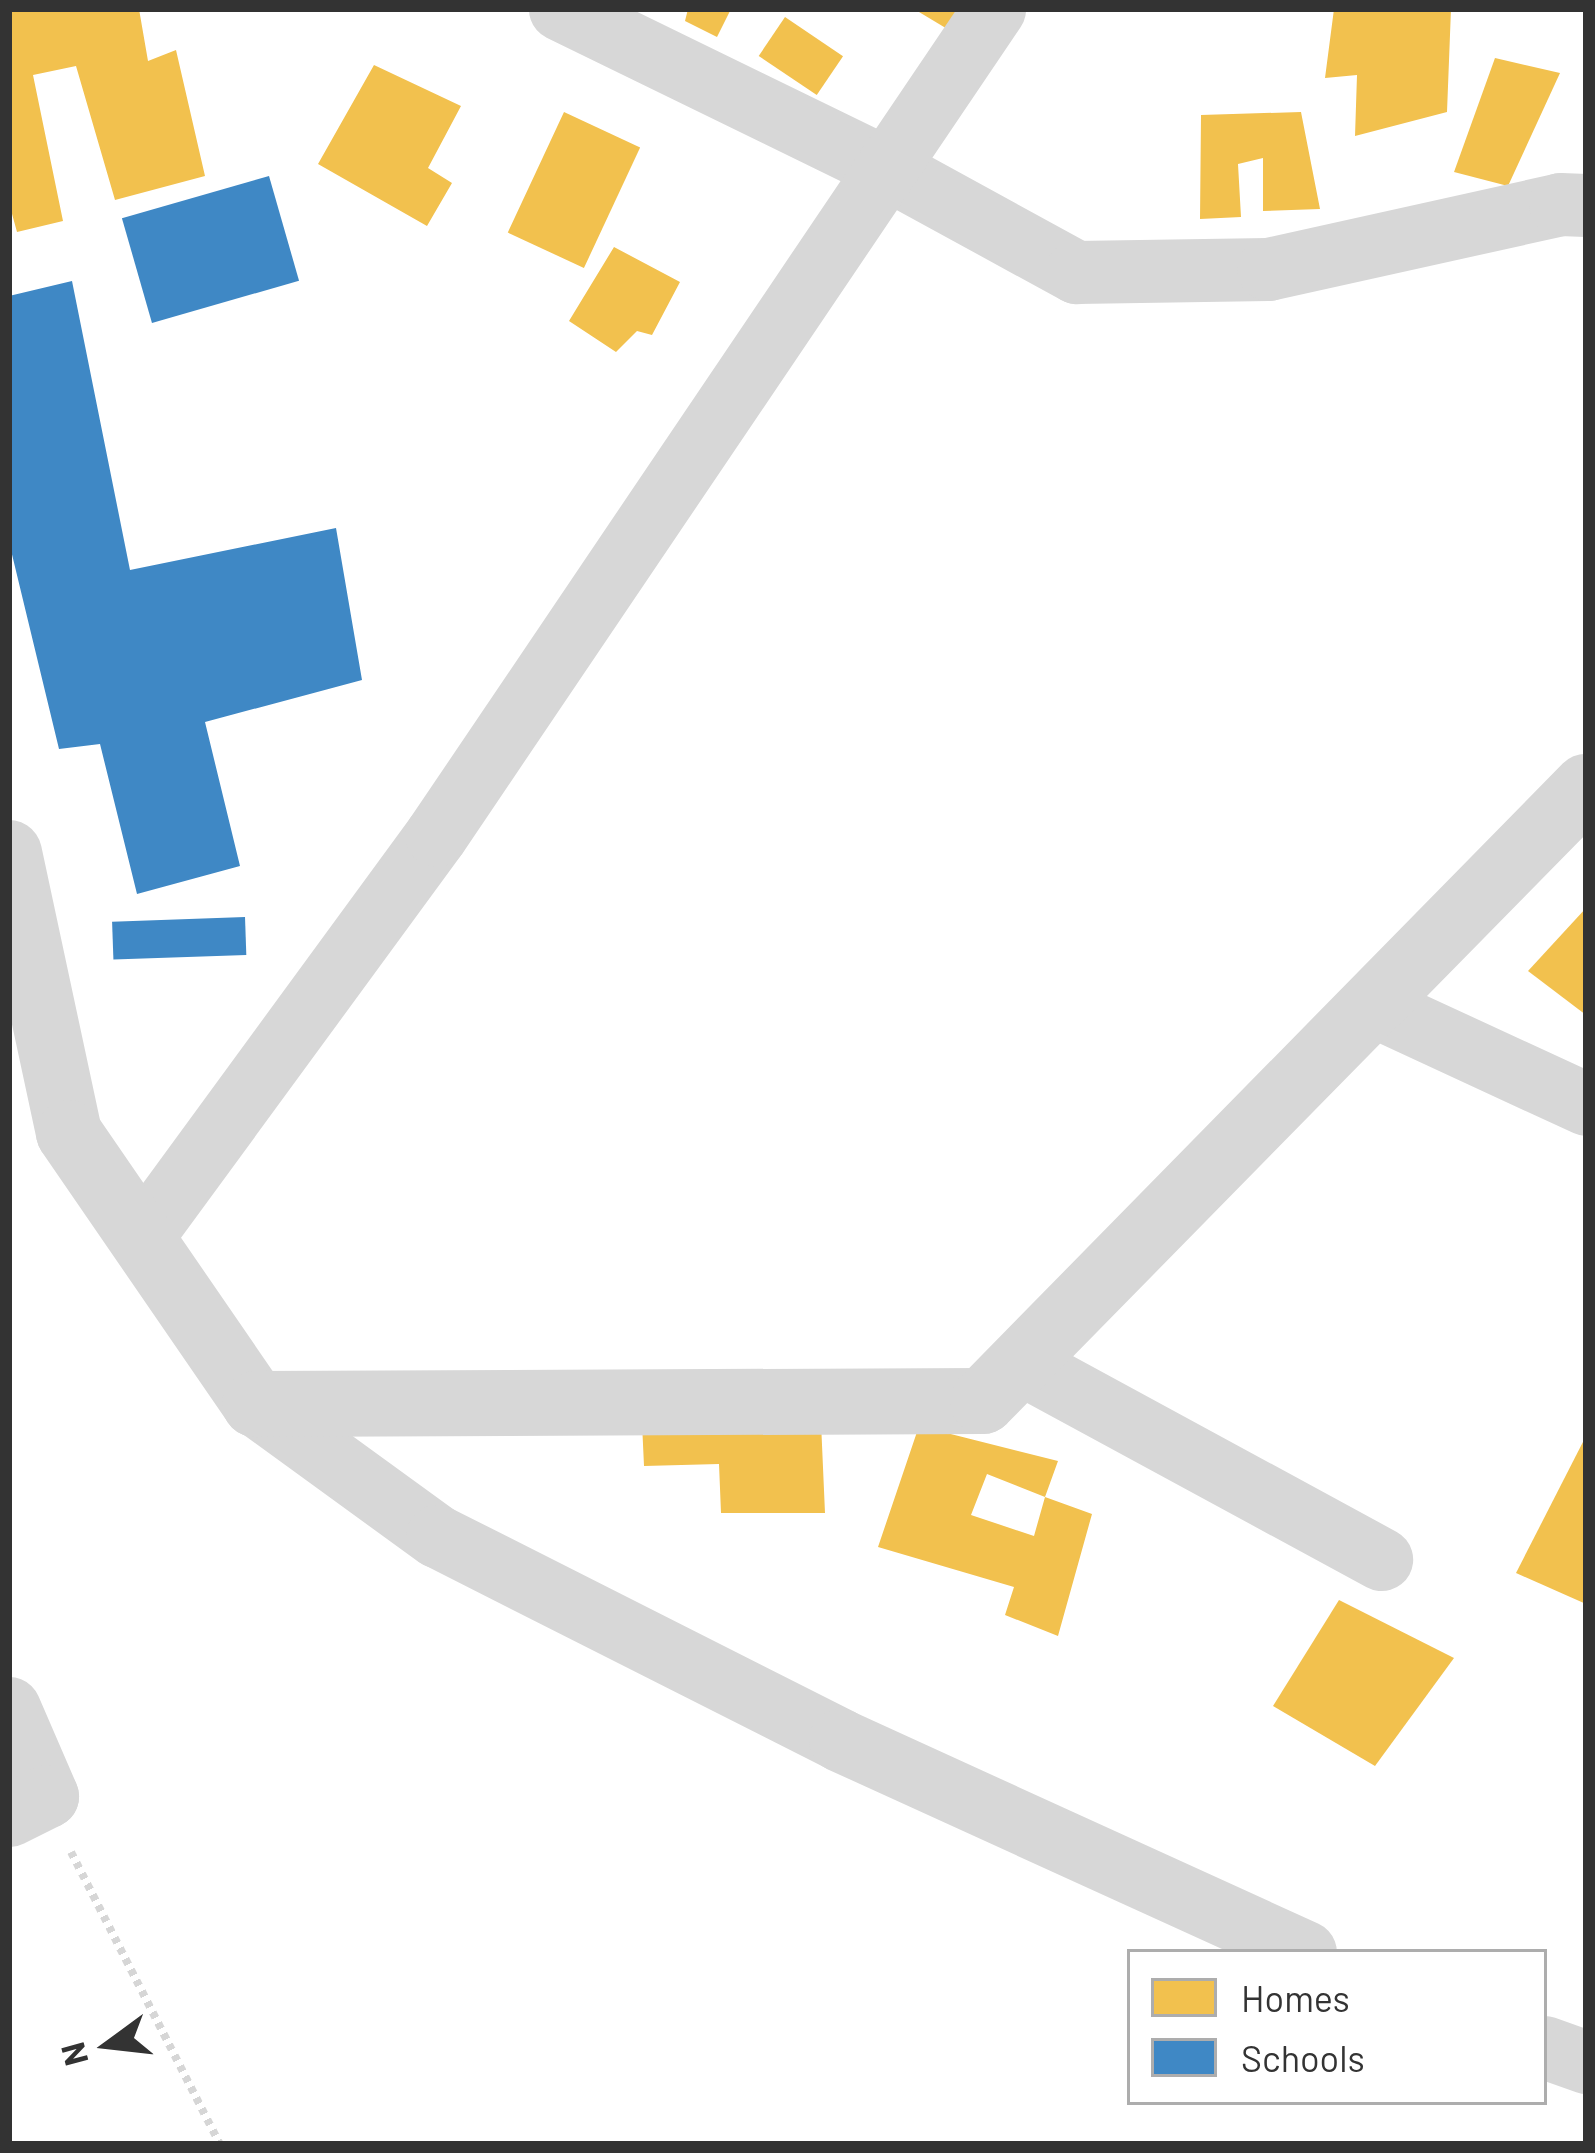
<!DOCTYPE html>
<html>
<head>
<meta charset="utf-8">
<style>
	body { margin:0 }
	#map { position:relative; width:1595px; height:2153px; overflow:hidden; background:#fff; font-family:Barlow,sans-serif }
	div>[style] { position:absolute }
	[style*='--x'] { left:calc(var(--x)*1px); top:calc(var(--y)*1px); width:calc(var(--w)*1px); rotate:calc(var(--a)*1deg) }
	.homes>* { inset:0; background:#f2c14e; transform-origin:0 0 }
	.schools>* { inset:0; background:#3f88c5; transform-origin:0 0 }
	.path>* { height:8px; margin-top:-4px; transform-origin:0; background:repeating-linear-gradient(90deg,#d6d6d6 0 6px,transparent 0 12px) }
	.minor>* { height:63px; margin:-31.5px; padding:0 31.5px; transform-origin:31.5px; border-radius:31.5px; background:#d7d7d7 }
	.tertiary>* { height:66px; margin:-33px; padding:0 33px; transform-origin:33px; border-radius:33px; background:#d7d7d7 }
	span { translate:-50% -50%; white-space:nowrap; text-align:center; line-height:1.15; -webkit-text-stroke:12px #fff; paint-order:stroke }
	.frame { position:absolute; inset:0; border:12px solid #333; pointer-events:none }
	.legend { position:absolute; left:1127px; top:1949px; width:420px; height:156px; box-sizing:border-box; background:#fff; border:3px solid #adadad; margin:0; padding:15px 21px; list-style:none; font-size:36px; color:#333 }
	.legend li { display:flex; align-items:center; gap:24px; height:60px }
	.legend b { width:60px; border:3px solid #adadad }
	.north { position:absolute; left:48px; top:1985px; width:120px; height:120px; -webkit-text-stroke:9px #fff; paint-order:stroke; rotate:255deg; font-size:33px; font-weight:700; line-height:48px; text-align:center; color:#333 }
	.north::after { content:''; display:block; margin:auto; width:42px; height:54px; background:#333; clip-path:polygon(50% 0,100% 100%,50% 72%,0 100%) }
</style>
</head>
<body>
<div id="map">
	<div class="homes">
		<div style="clip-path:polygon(9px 9px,139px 9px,148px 61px,176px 50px,205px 176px,115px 200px,76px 66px,33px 75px,63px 221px,17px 232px,9px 203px)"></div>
		<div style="clip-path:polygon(688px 9px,731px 9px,717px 37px,685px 21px)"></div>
		<div style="clip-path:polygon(914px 9px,964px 9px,949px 30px)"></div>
		<div style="clip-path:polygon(1334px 9px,1451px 9px,1447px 112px,1355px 136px,1357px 75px,1325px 78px)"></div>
		<div style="left:785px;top:17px;width:70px;height:47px;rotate:34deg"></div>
		<div style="clip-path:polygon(1495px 58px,1560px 73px,1508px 186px,1454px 172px)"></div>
		<div style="clip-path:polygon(374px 65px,461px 106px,428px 168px,452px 183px,427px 226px,318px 164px)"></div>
		<div style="left:564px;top:112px;width:84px;height:133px;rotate:25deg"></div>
		<div style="clip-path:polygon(1301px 112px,1320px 209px,1263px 211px,1263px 158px,1238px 164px,1241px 217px,1200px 219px,1201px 115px)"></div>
		<div style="clip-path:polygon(614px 247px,680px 282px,652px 335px,637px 331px,616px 352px,569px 321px)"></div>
		<div style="clip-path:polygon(1586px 908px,1586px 1015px,1528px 971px)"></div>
		<div style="clip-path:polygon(821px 1422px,825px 1513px,721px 1513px,719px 1464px,644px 1466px,642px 1423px)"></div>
		<div style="clip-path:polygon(919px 1426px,1058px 1461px,1045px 1497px,987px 1474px,971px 1515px,1034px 1536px,1045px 1497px,1092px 1514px,1058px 1636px,1005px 1615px,1014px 1587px,878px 1547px)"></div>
		<div style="clip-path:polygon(1586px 1436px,1586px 1604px,1516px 1573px)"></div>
		<div style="clip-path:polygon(1339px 1600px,1454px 1658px,1375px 1766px,1273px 1706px)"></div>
	</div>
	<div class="schools">
		<div style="left:269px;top:176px;width:109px;height:153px;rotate:74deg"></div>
		<div style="clip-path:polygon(72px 281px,130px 570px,336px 528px,362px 680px,205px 722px,240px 866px,137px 894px,100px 744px,59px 749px,9px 542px,9px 296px)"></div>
		<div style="left:245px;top:917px;width:38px;height:133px;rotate:88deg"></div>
	</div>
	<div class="path">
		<div style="--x:71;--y:1852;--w:328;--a:63"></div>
	</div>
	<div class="minor">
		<div style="--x:560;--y:9;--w:363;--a:26"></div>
		<div style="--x:886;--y:168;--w:217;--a:28.7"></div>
		<div style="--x:1076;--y:272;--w:192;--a:-0.9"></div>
		<div style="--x:1268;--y:269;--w:299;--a:-12.5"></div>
		<div style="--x:1560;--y:204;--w:26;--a:2"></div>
		<div style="--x:1372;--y:1005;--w:236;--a:24.8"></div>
		<div style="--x:141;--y:1238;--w:499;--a:-53.8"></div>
		<div style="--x:436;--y:835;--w:997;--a:-55.96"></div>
		<div style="--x:1020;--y:1363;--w:411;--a:28.5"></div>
		<div style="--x:255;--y:1404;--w:225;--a:36"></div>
		<div style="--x:437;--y:1536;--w:452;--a:26.8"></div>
		<div style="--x:840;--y:1740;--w:511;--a:24.51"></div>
		<div style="--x:9;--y:1708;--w:96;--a:66.6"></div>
		<div style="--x:47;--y:1796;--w:42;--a:153.4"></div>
		<div style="--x:1544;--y:2047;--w:45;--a:19.7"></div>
	</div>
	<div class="tertiary">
		<div style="--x:9;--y:853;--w:286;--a:77.9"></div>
		<div style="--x:69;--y:1133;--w:329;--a:55.5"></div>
		<div style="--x:255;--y:1404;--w:728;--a:-0.24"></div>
		<div style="--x:983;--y:1401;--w:861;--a:-45.52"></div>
	</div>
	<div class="frame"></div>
	<ul class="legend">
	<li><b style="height:33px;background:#f2c14e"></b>Homes</li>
	<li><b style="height:33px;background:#3f88c5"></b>Schools</li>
	</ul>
	<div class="north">N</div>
</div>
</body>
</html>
